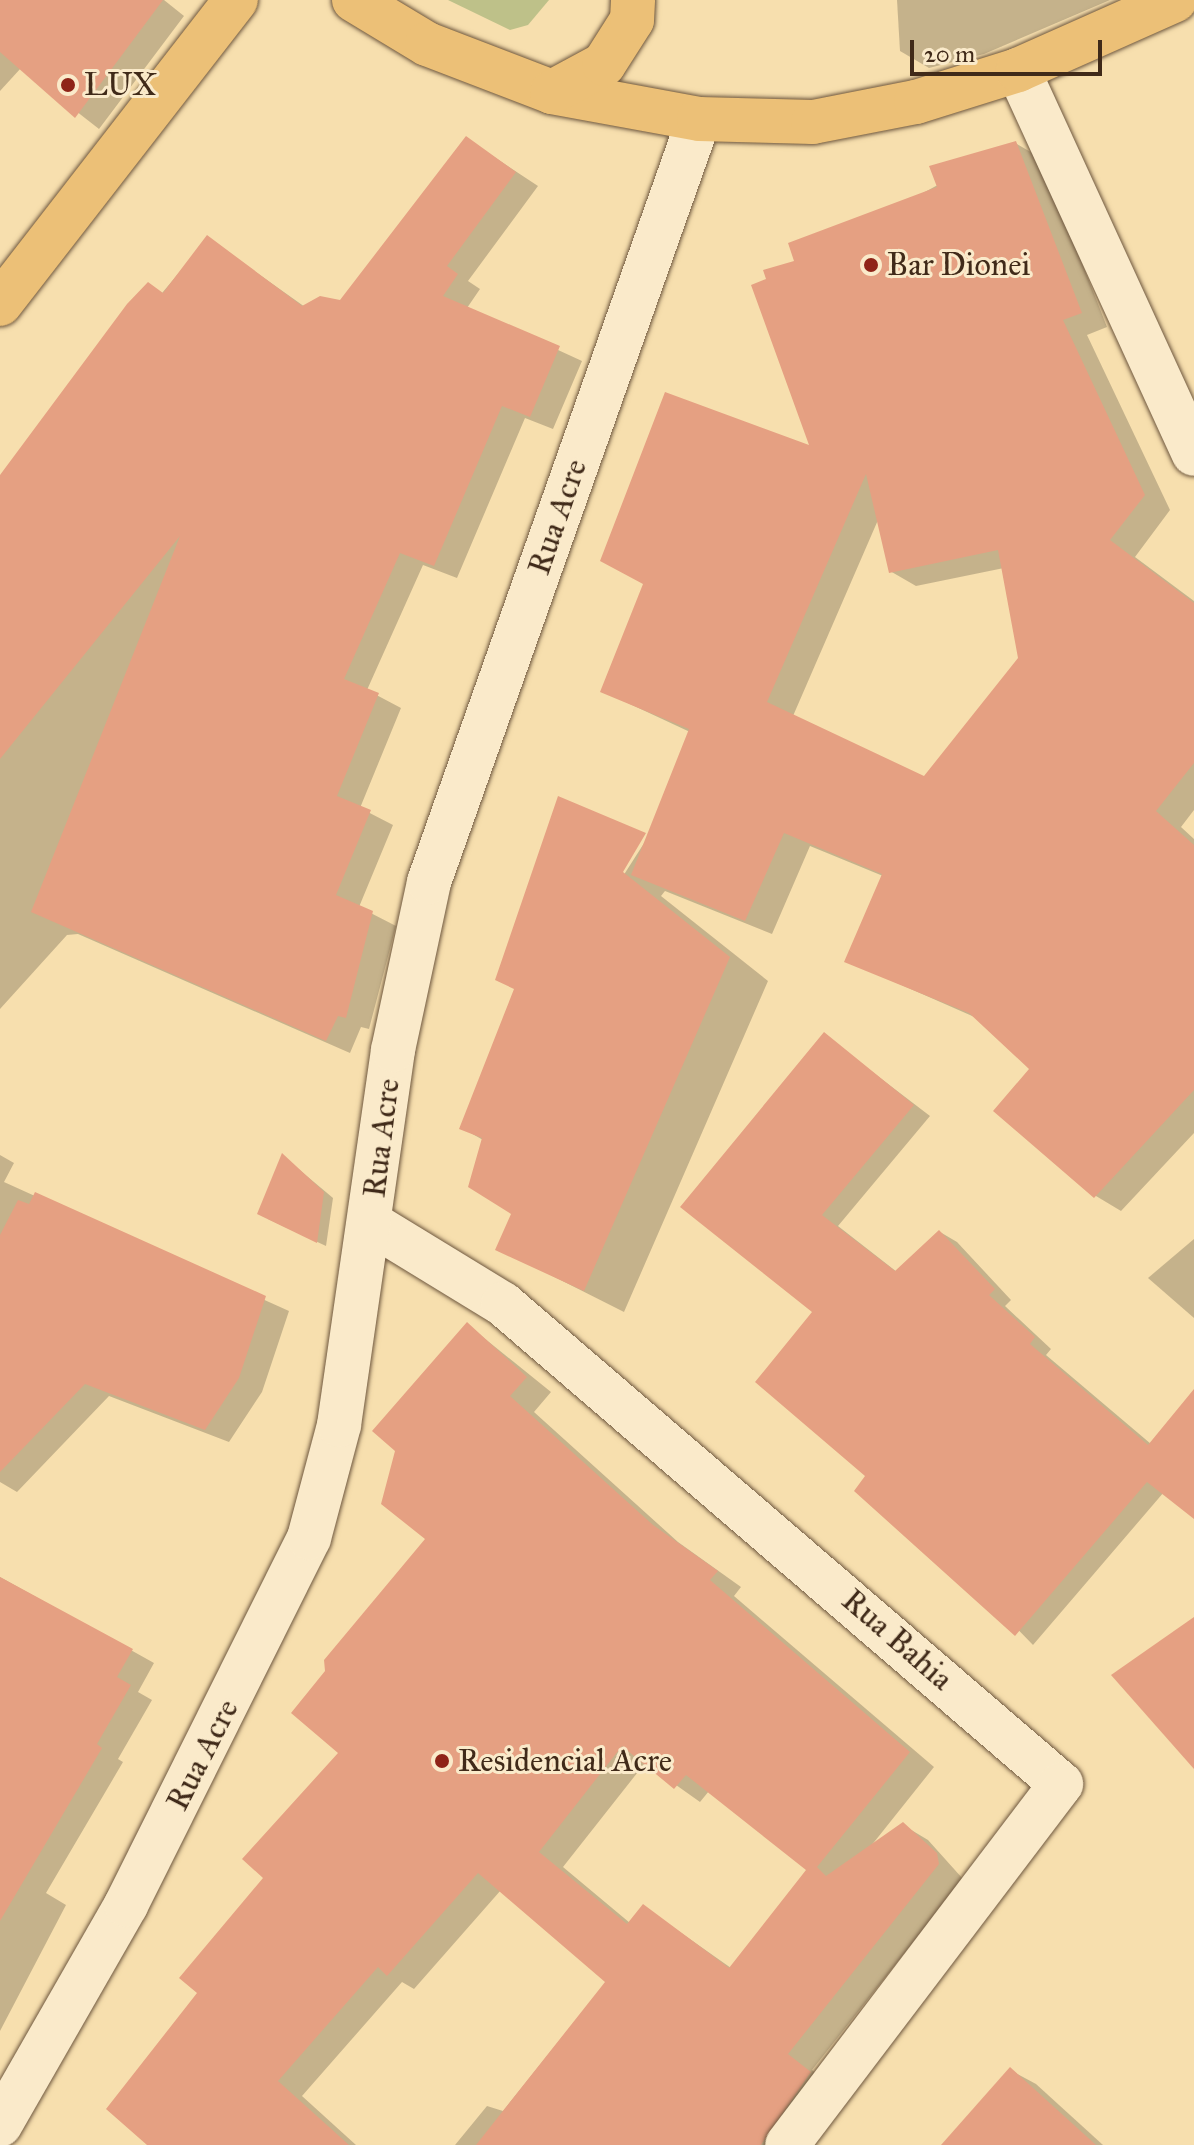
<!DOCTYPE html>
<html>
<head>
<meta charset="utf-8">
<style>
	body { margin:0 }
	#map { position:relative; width:1194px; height:2145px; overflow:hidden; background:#f7dfae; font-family:"IM FELL Great Primer",serif }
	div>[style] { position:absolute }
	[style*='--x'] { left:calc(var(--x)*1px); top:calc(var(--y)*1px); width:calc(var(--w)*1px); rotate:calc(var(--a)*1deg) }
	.green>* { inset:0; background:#bec189 }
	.shadow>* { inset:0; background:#0003 }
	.building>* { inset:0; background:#e5a082 }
	.roads { filter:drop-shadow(0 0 2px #6e573e) drop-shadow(0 0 2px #6e573e) }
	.minor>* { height:44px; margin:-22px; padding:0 22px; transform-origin:22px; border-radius:22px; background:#faeaca }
	.major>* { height:44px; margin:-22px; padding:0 22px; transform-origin:22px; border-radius:22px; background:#ecc077 }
	.dots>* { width:22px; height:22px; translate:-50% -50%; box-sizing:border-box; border:4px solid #faeaca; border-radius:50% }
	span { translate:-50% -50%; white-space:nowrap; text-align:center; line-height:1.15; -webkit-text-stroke:6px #faeaca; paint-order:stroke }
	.poi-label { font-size:32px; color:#402a19 }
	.left { translate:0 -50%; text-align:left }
	.street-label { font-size:32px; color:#402a19 }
	.scale { position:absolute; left:910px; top:40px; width:192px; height:36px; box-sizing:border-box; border:4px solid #402a19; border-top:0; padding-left:10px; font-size:24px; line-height:28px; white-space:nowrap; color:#402a19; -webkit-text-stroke:6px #faeaca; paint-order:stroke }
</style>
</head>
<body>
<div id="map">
	<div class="green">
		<div style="clip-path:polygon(448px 0,549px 0,528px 25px,510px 30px)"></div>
	</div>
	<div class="shadow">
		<div style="clip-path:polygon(0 0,164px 0,184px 16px,99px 129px,21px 68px,0 91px)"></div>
		<div style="clip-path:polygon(897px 0,1110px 0,984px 54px,929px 68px,900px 51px)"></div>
		<div style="clip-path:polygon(467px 139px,538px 186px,468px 281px,480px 289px,467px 308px,582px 361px,553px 429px,525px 418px,457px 578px,423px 565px,367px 690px,401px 708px,360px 808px,393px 825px,359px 907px,396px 926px,369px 1029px,361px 1027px,350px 1053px,78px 934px,67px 935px,0 1009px,0 487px,208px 238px,305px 307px,341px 302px)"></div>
		<div style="clip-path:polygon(evenodd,1015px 143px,1041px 158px,1107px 327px,1087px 335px,1170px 510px,1135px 557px,1194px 601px,1194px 810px,1181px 827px,1194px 839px,1194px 1133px,1121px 1211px,1096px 1196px,996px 1111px,1032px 1068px,979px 1019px,847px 961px,883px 876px,810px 846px,772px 934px,665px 891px,661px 896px,768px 981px,624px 1312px,505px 1252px,513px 1213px,483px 1140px,462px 1128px,648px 837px,690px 732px,602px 691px,813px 449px,796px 262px,1015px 143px,878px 520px,890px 571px,916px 586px,1004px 568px,1020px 658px,925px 778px,793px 716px,878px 520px)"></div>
		<div style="clip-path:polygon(824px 1035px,930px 1116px,838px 1226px,897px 1272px,940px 1232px,957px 1242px,1011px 1300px,1005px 1306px,1051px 1349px,1046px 1355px,1151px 1444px,1194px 1392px,1194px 1517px,1164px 1492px,1033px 1645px,868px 1476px,815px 1312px)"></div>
		<div style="clip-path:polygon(0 1155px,14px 1163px,4px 1182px,289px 1311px,262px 1392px,229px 1442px,109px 1396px,17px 1492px,0 1482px)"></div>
		<div style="clip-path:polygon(283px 1156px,333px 1198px,326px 1246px,268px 1219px)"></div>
		<div style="clip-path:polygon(1194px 1239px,1194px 1318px,1148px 1278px)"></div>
		<div style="clip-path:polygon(evenodd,468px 1325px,551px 1392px,534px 1412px,678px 1542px,741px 1587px,734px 1596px,934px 1767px,871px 1846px,903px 1825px,928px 1840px,963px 1879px,812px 2070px,835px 2088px,794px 2145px,455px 2145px,487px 2106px,503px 2111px,607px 1981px,501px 1890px,414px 1989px,402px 1982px,302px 2096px,356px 2145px,150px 2145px,200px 1993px,341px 1753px,428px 1539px,468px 1325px,645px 1763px,700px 1802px,709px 1791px,809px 1870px,731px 1968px,643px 1906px,630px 1923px,563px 1867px,645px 1763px)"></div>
		<div style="clip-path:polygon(0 1577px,154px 1663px,138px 1692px,152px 1700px,118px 1759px,123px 1762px,46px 1893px,66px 1905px,0 2031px)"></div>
		<div style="clip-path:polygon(1010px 2070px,1036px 2084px,1103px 2145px,943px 2145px)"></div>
	</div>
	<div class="building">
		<div style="clip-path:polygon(0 0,163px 0,75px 118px,0 52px)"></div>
		<div style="clip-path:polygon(466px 136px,516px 172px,447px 266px,458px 274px,443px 296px,560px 346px,530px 417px,502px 406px,434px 566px,400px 553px,344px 679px,379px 693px,337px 796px,371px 810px,336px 895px,373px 911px,346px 1018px,338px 1016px,326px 1041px,31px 912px,180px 536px,0 759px,0 475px,127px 304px,148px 282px,163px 293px,207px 235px,302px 306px,320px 296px,340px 300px)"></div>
		<div style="clip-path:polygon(evenodd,1016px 141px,1082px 313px,1063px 320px,1145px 495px,1110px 540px,1194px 603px,1194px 763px,1156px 811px,1194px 845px,1194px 1090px,1094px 1198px,993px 1111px,1029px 1069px,969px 1013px,844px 962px,882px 874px,784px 833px,745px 921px,631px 875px,689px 729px,600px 692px,643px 584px,600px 561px,665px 392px,809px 445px,751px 285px,766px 279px,763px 270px,794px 261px,788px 243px,937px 187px,929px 166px,1016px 141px,866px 474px,889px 573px,998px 550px,1018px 658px,924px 776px,767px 702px,866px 474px)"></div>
		<div style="clip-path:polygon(558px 796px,646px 833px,623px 872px,730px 957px,584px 1291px,495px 1250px,511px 1214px,468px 1187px,482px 1138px,459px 1129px,514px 989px,495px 980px)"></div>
		<div style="clip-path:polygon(824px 1032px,914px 1105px,822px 1215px,895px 1271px,939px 1230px,995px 1289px,989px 1295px,1035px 1337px,1030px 1344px,1148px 1445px,1194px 1389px,1194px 1519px,1147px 1482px,1015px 1636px,854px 1491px,865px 1476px,755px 1382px,812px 1312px,680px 1207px)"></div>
		<div style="clip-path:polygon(282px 1153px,324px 1192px,317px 1243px,257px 1214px)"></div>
		<div style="clip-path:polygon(35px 1192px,266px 1296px,239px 1378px,205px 1430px,85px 1384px,0 1472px,0 1235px,18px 1200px,29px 1204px)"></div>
		<div style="clip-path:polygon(evenodd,467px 1322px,527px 1377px,510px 1396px,653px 1525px,718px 1571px,710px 1580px,910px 1752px,817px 1867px,826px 1876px,903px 1822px,937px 1853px,939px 1864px,788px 2054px,811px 2072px,761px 2145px,476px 2145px,605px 1982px,478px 1873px,387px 1976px,378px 1967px,278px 2081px,349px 2145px,147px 2145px,106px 2109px,197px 1993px,179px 1978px,263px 1878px,242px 1859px,338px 1753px,291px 1713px,325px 1671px,324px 1660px,425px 1539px,381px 1504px,395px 1451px,372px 1431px,467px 1322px,622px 1746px,674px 1789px,686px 1775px,806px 1870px,729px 1968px,643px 1904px,627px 1924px,539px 1852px,622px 1746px)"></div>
		<div style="clip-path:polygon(0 1577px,133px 1649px,117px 1677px,131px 1685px,97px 1744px,102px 1748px,0 1921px)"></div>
		<div style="clip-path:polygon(1194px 1617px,1194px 1769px,1111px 1675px)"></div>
		<div style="clip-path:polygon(1010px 2067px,1096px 2145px,941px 2145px)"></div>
	</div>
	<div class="roads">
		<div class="minor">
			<div style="--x:1018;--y:70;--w:422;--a:65.4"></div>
			<div style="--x:372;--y:1224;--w:153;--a:31.4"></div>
			<div style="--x:503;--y:1304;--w:736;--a:40.7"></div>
			<div style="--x:1061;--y:1784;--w:453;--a:127.2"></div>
			<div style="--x:0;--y:2125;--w:254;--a:-60.2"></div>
			<div style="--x:126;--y:1905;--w:410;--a:-63.5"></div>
			<div style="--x:309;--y:1538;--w:117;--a:-75.1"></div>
			<div style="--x:339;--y:1425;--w:379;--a:-81.8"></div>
			<div style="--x:393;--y:1050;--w:172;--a:-77.9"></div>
			<div style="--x:429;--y:882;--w:809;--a:-70.51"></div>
		</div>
		<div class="major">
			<div style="--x:354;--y:0;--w:85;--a:31.1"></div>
			<div style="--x:427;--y:44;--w:134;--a:21"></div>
			<div style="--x:552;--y:92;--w:149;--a:10.4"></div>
			<div style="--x:699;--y:119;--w:114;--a:1.5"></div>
			<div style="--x:813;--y:122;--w:105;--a:-11"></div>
			<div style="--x:916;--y:102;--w:107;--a:-17.4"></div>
			<div style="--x:1018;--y:70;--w:172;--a:-24"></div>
			<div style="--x:552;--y:92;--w:59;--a:-28.3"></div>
			<div style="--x:604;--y:64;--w:52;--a:-57.5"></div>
			<div style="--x:632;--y:20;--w:20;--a:-87"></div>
			<div style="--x:0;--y:304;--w:385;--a:-52.2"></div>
		</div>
	</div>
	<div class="dots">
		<div style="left:68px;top:85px;background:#8f2418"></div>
		<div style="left:871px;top:265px;background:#8f2418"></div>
		<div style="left:442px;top:1761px;background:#8f2418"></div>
	</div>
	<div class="poi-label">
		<span class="left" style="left:84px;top:85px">LUX</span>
		<span class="left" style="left:887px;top:265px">Bar Dionei</span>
		<span class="left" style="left:458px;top:1761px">Residencial Acre</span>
	</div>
	<div class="street-label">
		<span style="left:558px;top:517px;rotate:-71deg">Rua Acre</span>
		<span style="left:382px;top:1138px;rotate:-83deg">Rua Acre</span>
		<span style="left:897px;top:1640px;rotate:41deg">Rua Bahia</span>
		<span style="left:203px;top:1755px;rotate:-63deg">Rua Acre</span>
	</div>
	<div class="scale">20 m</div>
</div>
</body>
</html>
